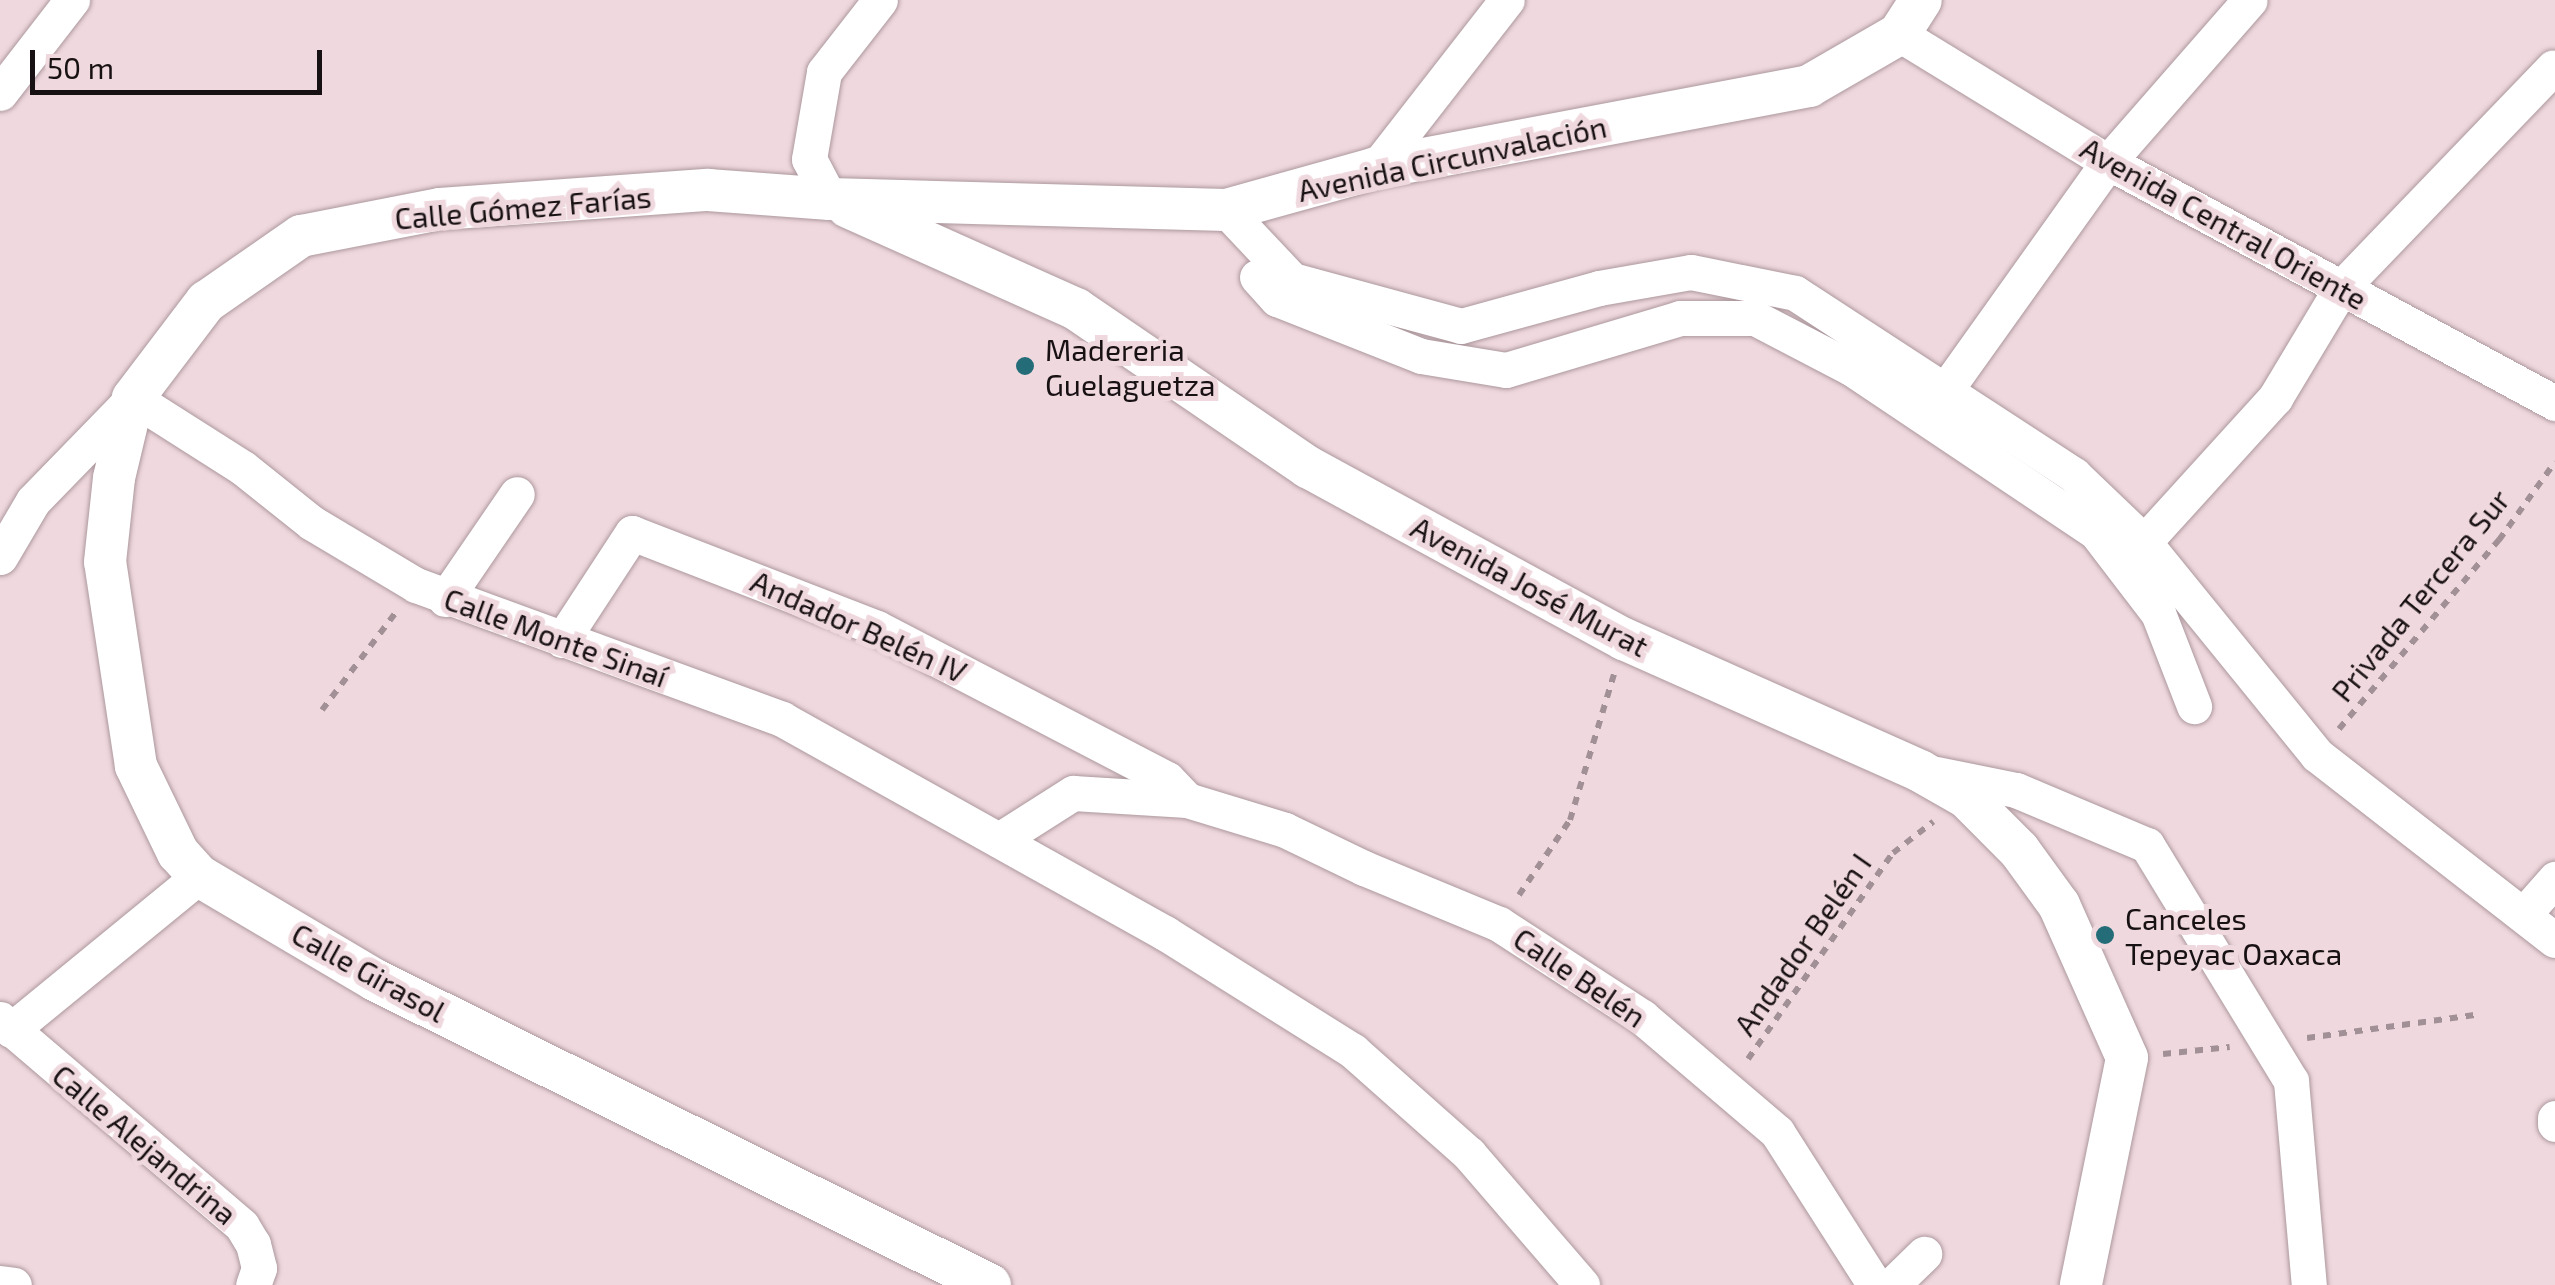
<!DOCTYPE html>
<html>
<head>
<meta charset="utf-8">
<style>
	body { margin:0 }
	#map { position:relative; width:2555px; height:1285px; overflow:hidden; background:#efd8de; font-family:"Exo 2",sans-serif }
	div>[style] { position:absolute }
	.path>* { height:6px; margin-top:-3px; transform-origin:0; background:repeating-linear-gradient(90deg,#a19095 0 8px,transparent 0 16px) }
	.roads { filter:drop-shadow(0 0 2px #ac989d) drop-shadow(0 0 2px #ac989d) }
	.minor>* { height:35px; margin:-17.5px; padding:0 17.5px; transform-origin:17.5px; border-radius:17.5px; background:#fff }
	.tertiary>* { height:42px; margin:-21px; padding:0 21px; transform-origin:21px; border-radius:21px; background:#fff }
	.dots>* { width:28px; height:28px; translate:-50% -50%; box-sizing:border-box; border:5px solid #efd8de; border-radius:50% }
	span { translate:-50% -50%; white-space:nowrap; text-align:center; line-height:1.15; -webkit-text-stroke:10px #efd8de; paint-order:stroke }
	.street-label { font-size:30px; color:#181113 }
	.poi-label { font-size:30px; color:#181113 }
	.left { translate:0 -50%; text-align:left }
	.scale { position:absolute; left:30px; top:50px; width:292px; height:45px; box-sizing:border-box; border:5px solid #181113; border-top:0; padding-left:12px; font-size:30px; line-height:35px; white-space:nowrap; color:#181113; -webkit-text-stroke:8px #efd8de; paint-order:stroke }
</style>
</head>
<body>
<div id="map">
	<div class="path">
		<i style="left:322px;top:710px;width:124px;rotate:-52.9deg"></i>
		<i style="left:2339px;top:729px;width:248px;rotate:-49.8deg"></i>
		<i style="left:2499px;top:540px;width:96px;rotate:-54.3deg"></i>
		<i style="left:1519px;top:895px;width:91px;rotate:-55.8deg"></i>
		<i style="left:1570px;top:820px;width:152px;rotate:-73.2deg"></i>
		<i style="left:2307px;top:1038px;width:169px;rotate:-7.8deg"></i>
		<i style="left:2163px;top:1054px;width:67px;rotate:-6deg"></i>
		<i style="left:1748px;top:1059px;width:252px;rotate:-54.9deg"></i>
		<i style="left:1893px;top:853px;width:51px;rotate:-37.8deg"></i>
	</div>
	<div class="roads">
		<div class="minor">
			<i style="left:1899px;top:34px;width:245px;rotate:31.5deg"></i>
			<i style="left:2108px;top:162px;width:508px;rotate:28.33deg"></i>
			<i style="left:0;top:93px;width:118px;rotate:-52.3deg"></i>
			<i style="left:1376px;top:168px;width:213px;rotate:-52.1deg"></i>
			<i style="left:830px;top:199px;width:45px;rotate:-117.7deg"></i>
			<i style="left:809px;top:159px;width:88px;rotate:-80.2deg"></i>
			<i style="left:824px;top:72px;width:91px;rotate:-52.1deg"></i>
			<i style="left:1226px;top:210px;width:96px;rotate:46.7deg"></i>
			<i style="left:1292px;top:280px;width:175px;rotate:15.2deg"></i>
			<i style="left:1461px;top:326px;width:143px;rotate:-15.4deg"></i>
			<i style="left:1599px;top:288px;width:93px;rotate:-9.9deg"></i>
			<i style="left:1691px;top:272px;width:106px;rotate:11.4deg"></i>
			<i style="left:1795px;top:293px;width:333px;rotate:33.1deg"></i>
			<i style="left:2074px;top:475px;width:97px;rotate:43.7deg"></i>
			<i style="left:2144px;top:542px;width:274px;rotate:50.9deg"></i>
			<i style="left:2317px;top:755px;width:301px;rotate:37.9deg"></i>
			<i style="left:1257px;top:277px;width:30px;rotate:48deg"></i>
			<i style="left:1277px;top:299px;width:155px;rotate:21.6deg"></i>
			<i style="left:1421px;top:356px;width:86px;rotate:9.4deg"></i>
			<i style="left:1506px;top:370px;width:182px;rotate:-16.6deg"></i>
			<i style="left:1680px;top:318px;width:75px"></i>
			<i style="left:1755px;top:318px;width:108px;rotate:27.5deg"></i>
			<i style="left:1851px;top:368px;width:295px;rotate:33.8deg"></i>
			<i style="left:2096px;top:532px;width:102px;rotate:52.6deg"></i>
			<i style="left:2158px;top:613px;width:100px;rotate:68.8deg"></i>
			<i style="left:1947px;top:388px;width:277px;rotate:-54.5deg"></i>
			<i style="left:2108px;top:162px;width:215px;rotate:-48.8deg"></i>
			<i style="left:2144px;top:542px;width:195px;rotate:-47.7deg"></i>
			<i style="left:2275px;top:398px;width:128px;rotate:-59deg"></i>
			<i style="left:2341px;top:288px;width:306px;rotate:-46.1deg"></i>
			<i style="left:0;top:557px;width:65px;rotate:-59.5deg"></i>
			<i style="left:33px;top:501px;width:144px;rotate:-45.8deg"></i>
			<i style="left:133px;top:398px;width:130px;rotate:32.5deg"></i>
			<i style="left:243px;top:468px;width:88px;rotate:38.6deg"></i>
			<i style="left:312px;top:523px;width:121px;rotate:30.8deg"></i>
			<i style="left:416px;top:585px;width:390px;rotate:20.1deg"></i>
			<i style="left:782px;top:719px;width:439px;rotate:29.2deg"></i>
			<i style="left:1165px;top:933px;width:222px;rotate:32.1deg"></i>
			<i style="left:1353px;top:1051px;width:155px;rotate:41.6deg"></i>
			<i style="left:1469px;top:1154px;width:173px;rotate:49.2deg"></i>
			<i style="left:445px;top:599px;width:127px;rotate:-55.6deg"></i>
			<i style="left:562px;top:640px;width:128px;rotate:-56.8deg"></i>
			<i style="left:632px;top:533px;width:263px;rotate:21.2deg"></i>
			<i style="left:877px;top:628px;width:327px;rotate:27.5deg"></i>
			<i style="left:1167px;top:779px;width:29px;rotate:46deg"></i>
			<i style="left:1936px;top:774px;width:82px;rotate:11.3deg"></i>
			<i style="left:2016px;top:790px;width:142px;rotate:22.8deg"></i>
			<i style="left:2147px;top:845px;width:276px;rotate:58.6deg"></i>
			<i style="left:2291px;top:1081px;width:205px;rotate:85deg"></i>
			<i style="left:999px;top:840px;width:88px;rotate:-32.4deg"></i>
			<i style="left:1073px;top:793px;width:114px;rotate:3.5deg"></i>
			<i style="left:1187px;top:800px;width:102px;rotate:17deg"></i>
			<i style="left:1285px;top:830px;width:88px;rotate:25.7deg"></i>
			<i style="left:1364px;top:868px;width:146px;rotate:22.5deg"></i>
			<i style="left:1499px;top:924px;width:171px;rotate:33deg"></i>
			<i style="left:1642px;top:1017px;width:177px;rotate:40.4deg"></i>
			<i style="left:1777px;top:1132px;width:182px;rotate:57.4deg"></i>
			<i style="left:2524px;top:914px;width:47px;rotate:-48.5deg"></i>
			<i style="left:0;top:1019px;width:318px;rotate:40.5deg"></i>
			<i style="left:242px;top:1226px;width:21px;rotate:59deg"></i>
			<i style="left:253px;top:1244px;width:25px;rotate:76deg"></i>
			<i style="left:259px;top:1268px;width:18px;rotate:109deg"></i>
			<i style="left:11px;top:1030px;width:243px;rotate:-39.3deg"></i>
			<i style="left:2555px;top:1118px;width:6px;rotate:90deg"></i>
			<i style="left:0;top:1283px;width:14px;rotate:8deg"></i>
			<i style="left:1892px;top:1285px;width:45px;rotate:-44.1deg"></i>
		</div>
		<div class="tertiary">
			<i style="left:848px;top:207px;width:250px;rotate:24.1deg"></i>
			<i style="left:1076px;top:309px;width:281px;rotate:34.3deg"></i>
			<i style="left:1308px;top:467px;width:360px;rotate:28.6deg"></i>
			<i style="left:1624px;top:639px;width:324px;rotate:24deg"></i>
			<i style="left:1920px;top:771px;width:53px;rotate:29.5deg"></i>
			<i style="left:1966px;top:797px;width:75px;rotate:45deg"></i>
			<i style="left:2019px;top:850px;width:68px;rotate:54deg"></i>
			<i style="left:2059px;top:905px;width:167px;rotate:66deg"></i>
			<i style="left:2127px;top:1058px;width:232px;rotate:101.5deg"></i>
			<i style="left:990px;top:1285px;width:686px;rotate:-153.62deg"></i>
			<i style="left:375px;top:980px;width:204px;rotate:-149.4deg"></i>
			<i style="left:199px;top:876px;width:31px;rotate:-132deg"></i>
			<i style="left:178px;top:853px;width:97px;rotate:-115.8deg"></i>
			<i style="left:136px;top:766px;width:206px;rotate:-98.6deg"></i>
			<i style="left:105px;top:562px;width:84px;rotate:-83.9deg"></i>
			<i style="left:114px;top:478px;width:82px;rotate:-76.6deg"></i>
			<i style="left:133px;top:398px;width:121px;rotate:-52.8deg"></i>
			<i style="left:206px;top:302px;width:116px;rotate:-34.8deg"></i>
			<i style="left:301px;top:236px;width:142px;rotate:-11deg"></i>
			<i style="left:440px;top:209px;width:269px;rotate:-4.1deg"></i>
			<i style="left:708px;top:190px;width:122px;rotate:4.2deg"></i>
			<i style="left:830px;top:199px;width:396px;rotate:1.6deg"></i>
			<i style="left:1226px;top:210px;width:156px;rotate:-15.6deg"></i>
			<i style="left:1376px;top:168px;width:441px;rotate:-10.7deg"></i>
			<i style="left:1809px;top:86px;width:104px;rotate:-30deg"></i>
			<i style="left:1899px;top:34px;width:40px;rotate:-57.1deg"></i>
		</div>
	</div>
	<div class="dots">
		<i style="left:1025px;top:366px;background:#246d78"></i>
		<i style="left:2105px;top:935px;background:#246d78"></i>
	</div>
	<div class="street-label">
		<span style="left:1452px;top:158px;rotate:-12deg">Avenida Circunvalación</span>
		<span style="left:523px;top:207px;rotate:-5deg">Calle Gómez Farías</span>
		<span style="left:2224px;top:223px;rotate:29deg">Avenida Central Oriente</span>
		<span style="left:1530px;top:586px;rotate:28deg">Avenida José Murat</span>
		<span style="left:2420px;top:595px;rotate:-51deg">Privada Tercera Sur</span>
		<span style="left:859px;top:626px;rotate:24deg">Andador Belén IV</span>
		<span style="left:556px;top:637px;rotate:20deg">Calle Monte Sinaí</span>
		<span style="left:1802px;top:944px;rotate:-55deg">Andador Belén I</span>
		<span style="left:369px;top:972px;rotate:29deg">Calle Girasol</span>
		<span style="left:1580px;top:977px;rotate:34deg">Calle Belén</span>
		<span style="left:145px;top:1144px;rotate:40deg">Calle Alejandrina</span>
	</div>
	<div class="poi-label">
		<span class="left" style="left:1045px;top:366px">Madereria<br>Guelaguetza</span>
		<span class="left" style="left:2125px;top:935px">Canceles<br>Tepeyac Oaxaca</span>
	</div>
	<div class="scale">50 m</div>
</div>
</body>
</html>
